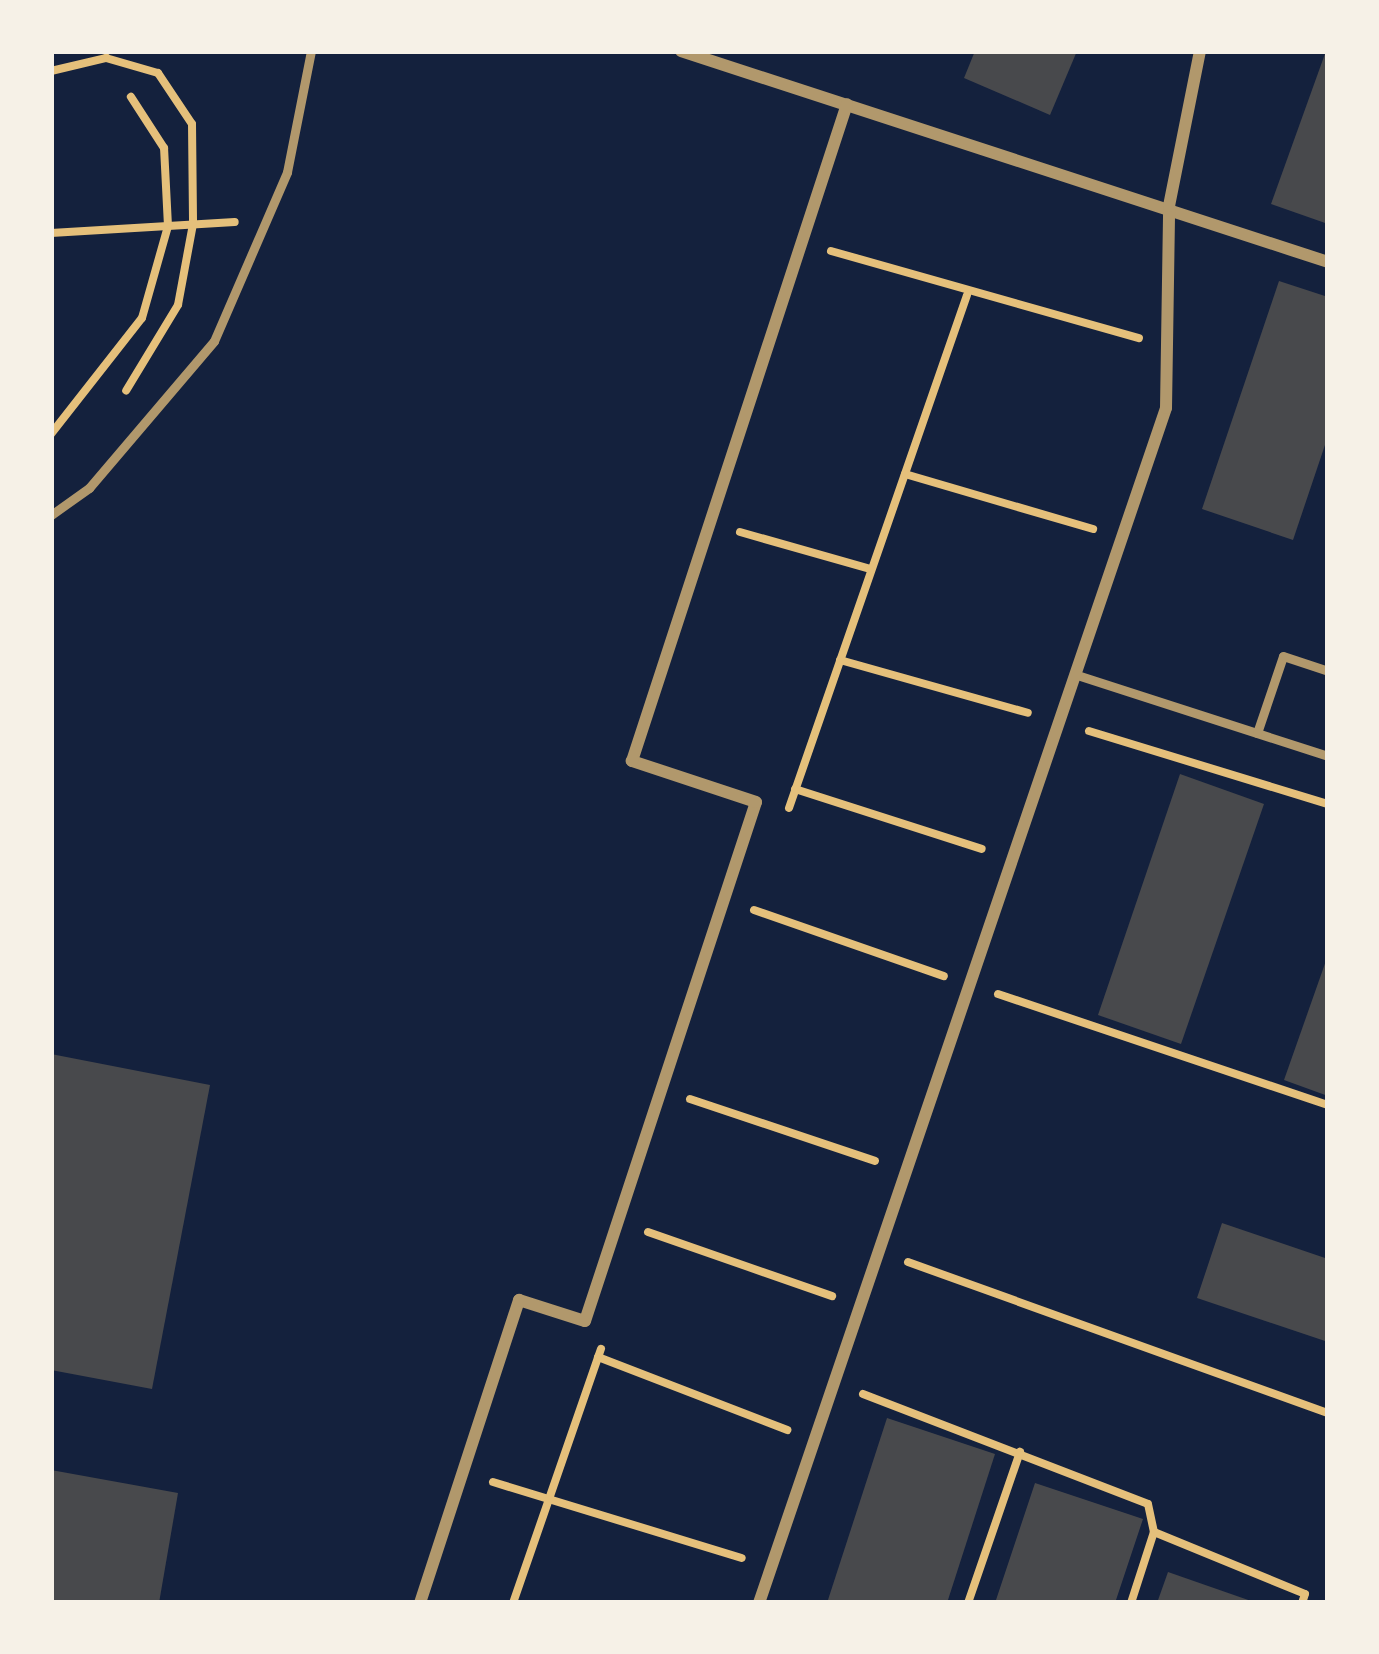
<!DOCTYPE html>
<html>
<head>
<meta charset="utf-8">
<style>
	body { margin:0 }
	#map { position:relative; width:1379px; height:1654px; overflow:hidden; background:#14213d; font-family:"Open Sans",sans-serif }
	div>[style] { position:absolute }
	.building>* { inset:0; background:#48494c }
	.path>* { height:8px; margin:-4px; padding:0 4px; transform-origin:4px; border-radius:4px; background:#e5c07b }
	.service>* { height:9px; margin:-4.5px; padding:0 4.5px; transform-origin:4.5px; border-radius:4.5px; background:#b1986c }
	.minor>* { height:12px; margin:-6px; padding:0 6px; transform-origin:6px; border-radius:6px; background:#b1986c }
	span { translate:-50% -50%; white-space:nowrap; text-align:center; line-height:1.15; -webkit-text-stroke:10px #f6f1e7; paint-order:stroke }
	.frame { position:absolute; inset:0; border:54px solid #f6f1e7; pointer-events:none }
</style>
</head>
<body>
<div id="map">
	<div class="building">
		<i style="clip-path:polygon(975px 51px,1077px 51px,1050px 115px,964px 78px)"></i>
		<i style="clip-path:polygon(1326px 51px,1328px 51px,1328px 224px,1271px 204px)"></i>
		<i style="clip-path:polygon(1279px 281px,1328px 297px,1328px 436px,1293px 540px,1202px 509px)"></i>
		<i style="clip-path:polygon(1180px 774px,1264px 804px,1181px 1044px,1098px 1015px)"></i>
		<i style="clip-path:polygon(1328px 955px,1328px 1096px,1284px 1080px)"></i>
		<i style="clip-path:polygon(51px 1054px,210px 1085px,152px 1389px,51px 1370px)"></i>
		<i style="clip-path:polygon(1222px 1223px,1328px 1259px,1328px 1342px,1197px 1298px)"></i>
		<i style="clip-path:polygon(887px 1418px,995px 1454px,947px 1603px,827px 1603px)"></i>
		<i style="clip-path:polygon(51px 1470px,178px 1493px,159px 1603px,51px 1603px)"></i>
		<i style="clip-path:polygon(1035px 1483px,1143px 1519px,1115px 1603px,995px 1603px)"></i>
		<i style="clip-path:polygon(1168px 1572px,1254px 1602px,1254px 1603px,1157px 1603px)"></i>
	</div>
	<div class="path">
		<i style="left:51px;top:71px;width:57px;rotate:-13.3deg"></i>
		<i style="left:106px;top:58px;width:54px;rotate:16.1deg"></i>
		<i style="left:158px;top:73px;width:61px;rotate:56.3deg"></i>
		<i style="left:192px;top:124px;width:100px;rotate:89.4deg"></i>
		<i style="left:193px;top:224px;width:82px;rotate:100.5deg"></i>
		<i style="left:178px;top:305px;width:100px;rotate:121.2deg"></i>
		<i style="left:51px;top:233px;width:184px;rotate:-3.4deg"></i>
		<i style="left:831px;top:251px;width:320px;rotate:15.8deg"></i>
		<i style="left:51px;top:434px;width:147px;rotate:-51.9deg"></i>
		<i style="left:142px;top:318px;width:96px;rotate:-74.2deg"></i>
		<i style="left:168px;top:226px;width:78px;rotate:-92.9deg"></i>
		<i style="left:164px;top:148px;width:61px;rotate:-122.9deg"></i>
		<i style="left:905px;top:474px;width:196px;rotate:16.3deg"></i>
		<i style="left:740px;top:532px;width:136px;rotate:15.8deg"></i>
		<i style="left:840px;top:660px;width:195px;rotate:15.7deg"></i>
		<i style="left:1089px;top:731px;width:250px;rotate:17deg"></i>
		<i style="left:795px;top:789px;width:196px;rotate:17.8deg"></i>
		<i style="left:789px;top:808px;width:543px;rotate:-70.86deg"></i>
		<i style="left:754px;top:910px;width:201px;rotate:19.2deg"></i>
		<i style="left:998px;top:994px;width:348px;rotate:18.6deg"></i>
		<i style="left:690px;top:1099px;width:195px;rotate:18.5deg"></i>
		<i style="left:648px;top:1232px;width:195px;rotate:19.2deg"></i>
		<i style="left:908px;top:1262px;width:446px;rotate:19.8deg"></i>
		<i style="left:598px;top:1357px;width:203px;rotate:21.1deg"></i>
		<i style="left:863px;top:1394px;width:305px;rotate:21.1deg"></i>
		<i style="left:1148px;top:1504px;width:29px;rotate:78deg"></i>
		<i style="left:1154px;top:1532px;width:163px;rotate:22.3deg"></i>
		<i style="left:1305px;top:1594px;width:9px;rotate:108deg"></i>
		<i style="left:493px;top:1482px;width:260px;rotate:17deg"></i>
		<i style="left:513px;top:1603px;width:269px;rotate:-70.9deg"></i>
		<i style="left:968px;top:1603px;width:160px;rotate:-71deg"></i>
		<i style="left:1131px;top:1603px;width:75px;rotate:-72.1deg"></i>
	</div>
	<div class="service">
		<i style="left:51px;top:515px;width:47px;rotate:-35.4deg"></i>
		<i style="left:89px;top:488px;width:193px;rotate:-49.6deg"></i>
		<i style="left:214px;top:341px;width:184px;rotate:-66.6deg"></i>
		<i style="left:287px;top:172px;width:123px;rotate:-78.8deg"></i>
		<i style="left:1074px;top:674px;width:267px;rotate:17.9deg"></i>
		<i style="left:1257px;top:733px;width:81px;rotate:-71.3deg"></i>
		<i style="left:1283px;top:656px;width:47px;rotate:18.4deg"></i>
	</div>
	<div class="minor">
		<i style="left:681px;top:51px;width:681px;rotate:18.06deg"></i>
		<i style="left:420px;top:1603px;width:319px;rotate:-71.9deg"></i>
		<i style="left:519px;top:1300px;width:69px;rotate:17.7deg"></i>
		<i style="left:585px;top:1321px;width:546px;rotate:-71.76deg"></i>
		<i style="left:756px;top:802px;width:131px;rotate:-161.7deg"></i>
		<i style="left:632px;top:761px;width:691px;rotate:-71.88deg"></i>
		<i style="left:759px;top:1603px;width:1262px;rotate:-71.19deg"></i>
		<i style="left:1166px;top:408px;width:202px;rotate:-89.1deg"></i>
		<i style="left:1169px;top:206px;width:158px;rotate:-78.7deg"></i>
	</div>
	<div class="frame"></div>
</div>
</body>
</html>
